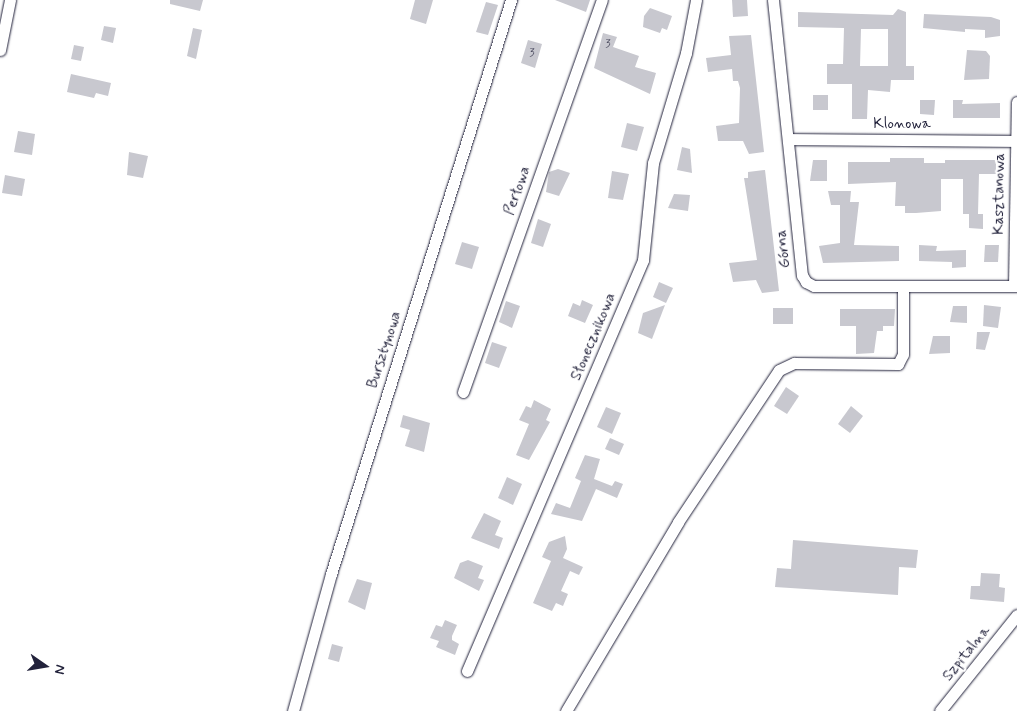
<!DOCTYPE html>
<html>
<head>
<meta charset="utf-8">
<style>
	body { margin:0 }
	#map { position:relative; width:1017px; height:711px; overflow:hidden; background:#fff; font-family:Mynerve,sans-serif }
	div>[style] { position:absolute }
	.building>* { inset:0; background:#c8c8cf }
	.roads { filter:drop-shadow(0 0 1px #22223b) drop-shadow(0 0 1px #22223b) }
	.minor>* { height:11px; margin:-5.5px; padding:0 5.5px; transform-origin:5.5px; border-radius:5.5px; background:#fff }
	span { translate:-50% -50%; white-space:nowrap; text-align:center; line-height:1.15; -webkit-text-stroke:4.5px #fff; paint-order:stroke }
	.number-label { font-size:12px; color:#4c4c60 }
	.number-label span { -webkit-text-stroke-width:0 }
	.street-label { font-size:15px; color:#22223b }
	.north { position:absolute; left:20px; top:641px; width:50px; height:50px; -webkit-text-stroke:4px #fff; paint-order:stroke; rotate:103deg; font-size:14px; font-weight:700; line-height:20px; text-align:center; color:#22223b }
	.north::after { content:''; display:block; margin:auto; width:18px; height:22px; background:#22223b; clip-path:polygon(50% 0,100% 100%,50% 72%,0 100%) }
</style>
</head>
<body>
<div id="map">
	<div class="building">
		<i style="clip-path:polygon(170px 0,203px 0,200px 11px,170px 4px)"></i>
		<i style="clip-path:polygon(415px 0,433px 0,426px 24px,410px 19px)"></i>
		<i style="clip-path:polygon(555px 0,590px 0,586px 12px)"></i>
		<i style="clip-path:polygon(732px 0,747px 0,748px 16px,733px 17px)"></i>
		<i style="clip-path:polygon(486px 2px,498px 5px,488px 35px,476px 32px)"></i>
		<i style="clip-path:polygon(650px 8px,672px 16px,667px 30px,662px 28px,660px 33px,643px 27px,644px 16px)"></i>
		<i style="clip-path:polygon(evenodd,898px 9px,906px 12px,906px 66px,914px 66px,914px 80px,891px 80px,890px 92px,868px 90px,867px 119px,852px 119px,852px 84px,827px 84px,827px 64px,843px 64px,844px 28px,798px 27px,798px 12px,893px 15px,898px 9px,861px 29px,888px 29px,888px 66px,860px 66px,861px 29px)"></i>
		<i style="clip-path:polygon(924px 14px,991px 17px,1000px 20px,1000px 36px,985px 38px,985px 30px,965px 29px,965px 32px,923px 28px)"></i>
		<i style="clip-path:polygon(104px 26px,116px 28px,113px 43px,101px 40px)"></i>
		<i style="clip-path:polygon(193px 28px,202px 30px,196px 59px,187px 56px)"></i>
		<i style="clip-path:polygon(603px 33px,617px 37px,613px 47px,639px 56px,635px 67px,656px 73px,650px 94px,594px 68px)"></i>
		<i style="clip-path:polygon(751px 35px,764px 152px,749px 154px,743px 141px,718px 141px,716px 126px,739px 123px,740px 88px,738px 81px,733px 81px,732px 69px,708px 72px,706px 58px,731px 55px,729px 36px)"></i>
		<i style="clip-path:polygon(528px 40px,542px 44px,535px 68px,521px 63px)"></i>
		<i style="clip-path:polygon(74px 45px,84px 47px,81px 61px,71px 59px)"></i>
		<i style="clip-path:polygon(967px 50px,986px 51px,990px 56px,989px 79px,964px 80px)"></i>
		<i style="clip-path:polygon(71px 74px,111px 83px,108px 96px,96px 93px,94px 98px,67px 92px)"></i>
		<i style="clip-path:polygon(813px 95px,828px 95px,828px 110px,813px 110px)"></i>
		<i style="clip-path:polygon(920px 100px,935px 100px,934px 115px,920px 114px)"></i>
		<i style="clip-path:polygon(953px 100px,963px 100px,962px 104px,1000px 103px,1000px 118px,953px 118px)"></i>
		<i style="clip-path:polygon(627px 123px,644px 127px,637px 151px,621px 147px)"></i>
		<i style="clip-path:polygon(18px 131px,35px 134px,32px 155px,14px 152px)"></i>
		<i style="clip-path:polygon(682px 147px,690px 149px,692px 173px,677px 170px)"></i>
		<i style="clip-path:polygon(129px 152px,148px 156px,143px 178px,127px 175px)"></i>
		<i style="clip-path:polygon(890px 158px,924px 158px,924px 163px,945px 163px,945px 160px,996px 160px,996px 174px,979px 174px,978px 214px,983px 214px,983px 229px,969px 228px,969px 214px,963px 214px,963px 179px,941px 179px,941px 211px,916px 213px,905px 213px,905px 206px,895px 206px,896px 182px,848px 184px,848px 162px,890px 162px)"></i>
		<i style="clip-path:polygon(813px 160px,827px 160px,827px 181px,810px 181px)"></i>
		<i style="clip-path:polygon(558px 169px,570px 173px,559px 196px,546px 192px,549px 172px)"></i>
		<i style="clip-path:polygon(765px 170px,779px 291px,762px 293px,756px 280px,733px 282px,729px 263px,757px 260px,744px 178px,748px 178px,748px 172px)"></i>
		<i style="clip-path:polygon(612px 171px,629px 174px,623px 200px,608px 198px)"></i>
		<i style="clip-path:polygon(5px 175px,25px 179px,22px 196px,2px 193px)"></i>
		<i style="clip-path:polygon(828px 191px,851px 191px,850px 202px,859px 202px,854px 245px,899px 246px,899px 261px,823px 263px,819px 246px,840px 243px,840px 205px,831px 205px)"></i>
		<i style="clip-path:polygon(674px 194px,690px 195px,688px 211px,668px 208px)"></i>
		<i style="clip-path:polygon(538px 219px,551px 224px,543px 247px,531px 243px)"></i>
		<i style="clip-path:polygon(462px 242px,479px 247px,472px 269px,455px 264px)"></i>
		<i style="clip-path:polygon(919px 245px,937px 246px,936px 251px,966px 250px,966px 267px,952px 268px,952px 262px,919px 261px)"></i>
		<i style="clip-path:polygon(985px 245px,999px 245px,998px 262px,984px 262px)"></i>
		<i style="clip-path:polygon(659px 282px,673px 288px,666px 303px,653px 297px)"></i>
		<i style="clip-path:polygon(582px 300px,593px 305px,585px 323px,568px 316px,573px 303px,580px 306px)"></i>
		<i style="clip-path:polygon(506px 301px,520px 306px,512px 328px,499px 322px)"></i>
		<i style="clip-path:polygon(665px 305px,652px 339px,638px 333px,643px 313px)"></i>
		<i style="clip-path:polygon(984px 305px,1001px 307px,998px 328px,983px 326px)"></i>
		<i style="clip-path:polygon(953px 306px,967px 306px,967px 323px,950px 322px)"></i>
		<i style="clip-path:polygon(773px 308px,793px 308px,793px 324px,773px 324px)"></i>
		<i style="clip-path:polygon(840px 309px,895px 309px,894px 326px,883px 326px,883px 331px,877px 331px,874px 353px,856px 354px,856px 326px,840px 326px)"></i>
		<i style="clip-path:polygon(977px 332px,990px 332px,985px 350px,976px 349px)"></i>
		<i style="clip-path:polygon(933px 336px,950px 336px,950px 353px,929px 354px)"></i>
		<i style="clip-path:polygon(492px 342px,507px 347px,499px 368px,485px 363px)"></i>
		<i style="clip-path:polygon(786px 387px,799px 396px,787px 414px,774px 406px)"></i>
		<i style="clip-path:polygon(534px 400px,551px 409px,546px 420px,550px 422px,529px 460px,516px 455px,529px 424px,519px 420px,526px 406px,531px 408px)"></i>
		<i style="clip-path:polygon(851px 406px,863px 416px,850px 433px,838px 424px)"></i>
		<i style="clip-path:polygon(606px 407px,621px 413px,612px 434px,597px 427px)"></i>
		<i style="clip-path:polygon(403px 415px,430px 423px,424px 452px,405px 446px,410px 430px,400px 427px)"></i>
		<i style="clip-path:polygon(610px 438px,624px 444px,619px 455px,605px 449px)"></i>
		<i style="clip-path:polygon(585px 455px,600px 459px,594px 479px,612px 486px,615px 481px,623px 484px,617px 498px,596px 489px,582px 521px,551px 514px,556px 503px,570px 508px,581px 481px,575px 478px)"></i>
		<i style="clip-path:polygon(507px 477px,522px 484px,513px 505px,498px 498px)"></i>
		<i style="clip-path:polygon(484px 513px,501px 521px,495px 535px,503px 538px,499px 549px,471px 538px)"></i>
		<i style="clip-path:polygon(565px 536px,567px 549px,563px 558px,583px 567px,579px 575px,570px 571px,561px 591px,568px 594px,563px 606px,556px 603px,552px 611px,533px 603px,551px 561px,542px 557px,549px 542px)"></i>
		<i style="clip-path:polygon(793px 540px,918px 550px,916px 568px,899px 567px,898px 595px,775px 587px,777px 568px,791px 569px)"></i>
		<i style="clip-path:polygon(468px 560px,483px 566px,478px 578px,484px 580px,479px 591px,454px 578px,460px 563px)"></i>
		<i style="clip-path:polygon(981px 573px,1000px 574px,999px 587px,1005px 588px,1004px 602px,970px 599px,971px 586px,980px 586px)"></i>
		<i style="clip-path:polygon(357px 579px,372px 583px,365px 610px,348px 602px)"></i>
		<i style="clip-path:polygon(445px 620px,457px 625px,452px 636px,452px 640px,459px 644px,455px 655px,436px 647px,439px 641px,430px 638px,436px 625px,442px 627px)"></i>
		<i style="clip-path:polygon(332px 644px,343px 647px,339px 662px,328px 659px)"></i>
	</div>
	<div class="roads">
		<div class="minor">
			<i style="left:773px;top:0;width:277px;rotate:84deg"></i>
			<i style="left:802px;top:275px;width:8px;rotate:60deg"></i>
			<i style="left:806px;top:282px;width:9px;rotate:27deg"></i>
			<i style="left:814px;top:286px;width:203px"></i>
			<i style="left:0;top:50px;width:51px;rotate:-78.7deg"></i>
			<i style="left:788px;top:139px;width:229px;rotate:0.5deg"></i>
			<i style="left:1014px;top:286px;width:184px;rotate:-89.1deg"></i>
			<i style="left:463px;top:392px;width:416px;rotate:-70.5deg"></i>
			<i style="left:467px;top:671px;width:447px;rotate:-66.8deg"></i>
			<i style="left:643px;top:260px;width:98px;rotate:-84.1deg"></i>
			<i style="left:653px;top:163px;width:115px;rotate:-73.3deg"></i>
			<i style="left:686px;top:53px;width:54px;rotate:-79.3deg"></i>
			<i style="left:293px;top:711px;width:142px;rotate:-74.5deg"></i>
			<i style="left:331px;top:574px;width:602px;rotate:-72.59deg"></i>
			<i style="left:566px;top:711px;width:220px;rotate:-59.3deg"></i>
			<i style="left:678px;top:522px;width:182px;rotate:-56.4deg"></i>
			<i style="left:779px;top:370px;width:17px;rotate:-25deg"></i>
			<i style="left:794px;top:363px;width:104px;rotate:0.6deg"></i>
			<i style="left:898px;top:364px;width:11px;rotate:-63deg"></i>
			<i style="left:903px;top:354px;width:68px;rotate:-90deg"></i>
			<i style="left:940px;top:711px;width:123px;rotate:-51.3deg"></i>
		</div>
	</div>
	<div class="number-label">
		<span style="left:608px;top:45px">3</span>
		<span style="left:532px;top:54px">3</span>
	</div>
	<div class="street-label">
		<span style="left:902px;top:125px">Klonowa</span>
		<span style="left:518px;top:191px;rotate:-70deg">Perłowa</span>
		<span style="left:1000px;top:194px;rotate:-89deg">Kasztanowa</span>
		<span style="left:784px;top:249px;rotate:-96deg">Górna</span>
		<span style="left:594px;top:337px;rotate:-67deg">Słonecznikowa</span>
		<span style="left:385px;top:350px;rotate:-72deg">Bursztynowa</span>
		<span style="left:967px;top:654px;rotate:-51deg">Szpitalna</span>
	</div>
	<div class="north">N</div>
</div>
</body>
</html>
